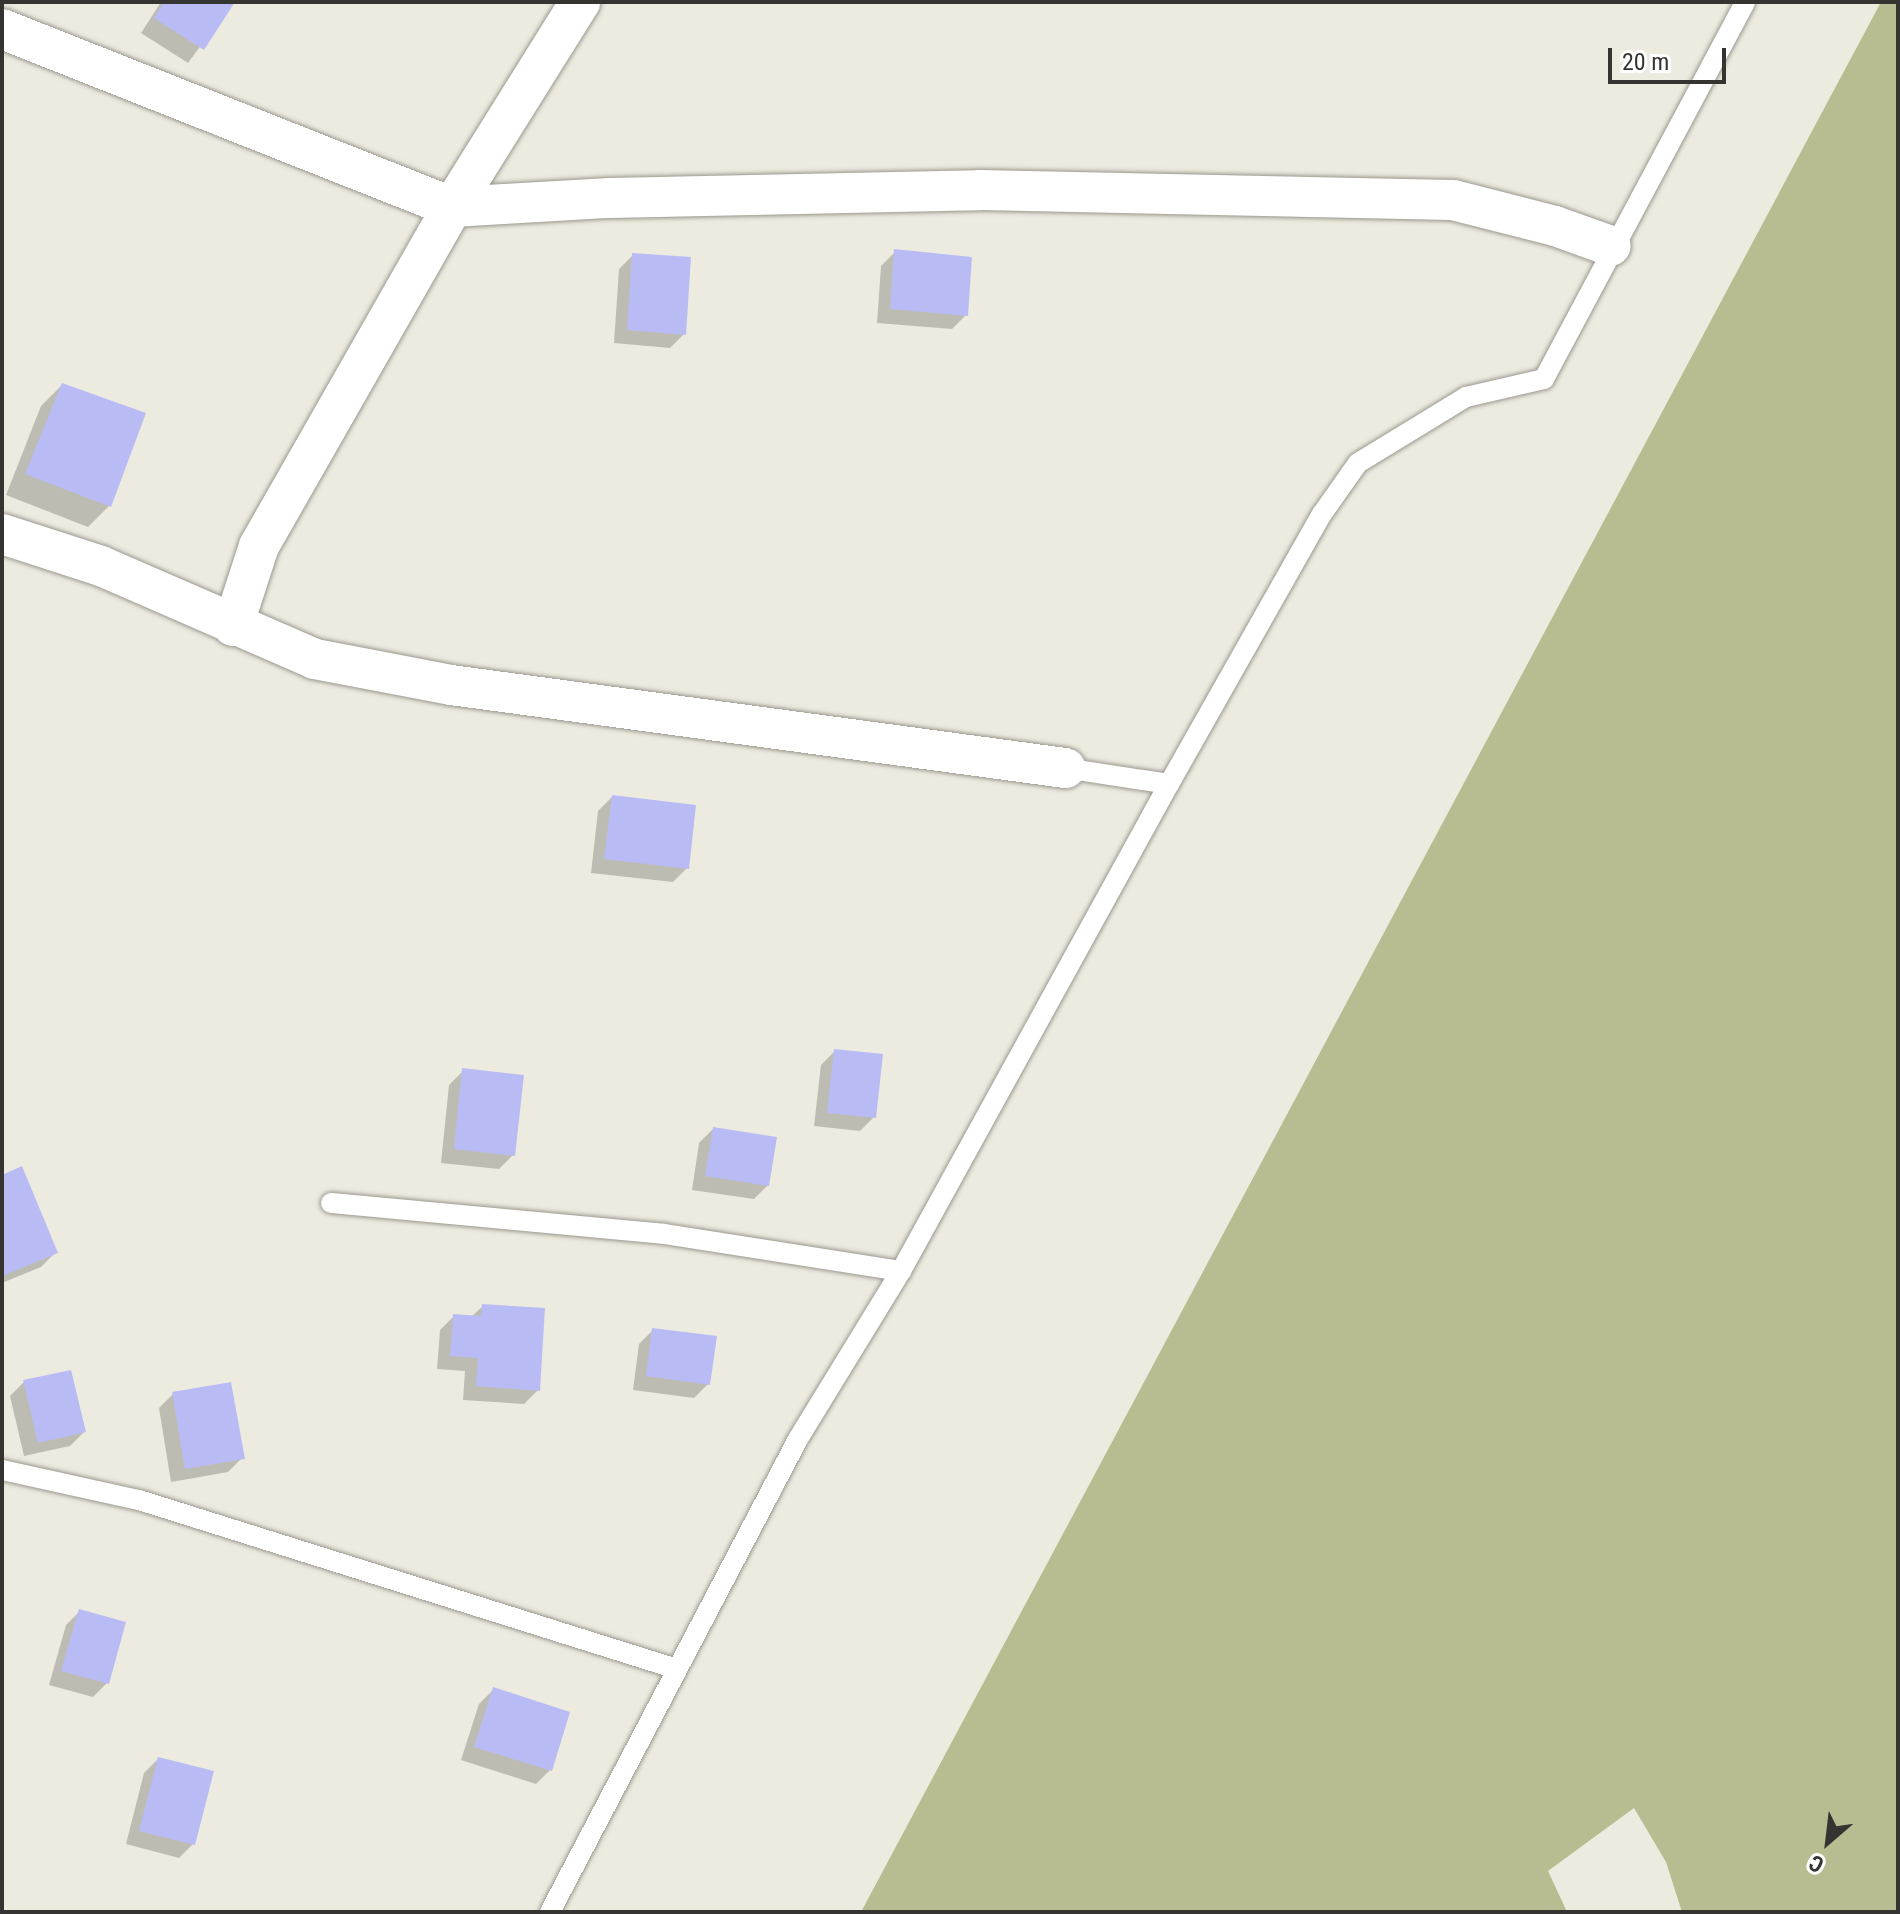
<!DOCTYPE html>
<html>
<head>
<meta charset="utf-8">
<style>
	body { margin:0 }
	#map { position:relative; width:1900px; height:1914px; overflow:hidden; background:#edebe0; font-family:"Roboto Condensed",sans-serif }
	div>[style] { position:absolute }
	.green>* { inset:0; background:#b7bd90 }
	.shadow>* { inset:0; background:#0003 }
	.building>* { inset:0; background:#b9bcf4 }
	.roads { filter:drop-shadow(0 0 2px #9a988e) drop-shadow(0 0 2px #9a988e) }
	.lane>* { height:20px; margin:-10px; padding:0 10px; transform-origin:10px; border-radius:10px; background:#fff }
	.street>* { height:40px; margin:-20px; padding:0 20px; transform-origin:20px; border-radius:20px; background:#fff }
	span { translate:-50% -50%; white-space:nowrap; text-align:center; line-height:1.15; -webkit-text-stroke:7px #fff; paint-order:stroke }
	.frame { position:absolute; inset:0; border:4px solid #353430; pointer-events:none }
	.north { position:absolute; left:1788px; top:1802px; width:80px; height:80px; -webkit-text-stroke:6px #fff; paint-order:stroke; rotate:208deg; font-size:22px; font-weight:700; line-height:32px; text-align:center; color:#353430 }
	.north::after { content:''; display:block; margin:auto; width:28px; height:36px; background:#353430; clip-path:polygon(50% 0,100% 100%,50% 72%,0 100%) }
	.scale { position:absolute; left:1608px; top:48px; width:118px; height:36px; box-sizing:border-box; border:4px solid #353430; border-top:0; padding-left:10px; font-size:24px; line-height:28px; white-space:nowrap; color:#353430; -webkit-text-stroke:6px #fff; paint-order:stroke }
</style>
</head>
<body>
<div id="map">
	<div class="green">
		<i style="clip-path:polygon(1881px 2px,1898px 2px,1898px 1912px,1682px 1912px,1666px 1862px,1634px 1808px,1548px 1871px,1567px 1912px,861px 1912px)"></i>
	</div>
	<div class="shadow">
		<i style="clip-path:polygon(161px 2px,233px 2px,188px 63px,141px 33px)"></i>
		<i style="clip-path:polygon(895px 252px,966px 315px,952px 329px,877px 323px,881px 266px)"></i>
		<i style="clip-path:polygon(633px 255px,684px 334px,670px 348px,614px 343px,619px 269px)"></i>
		<i style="clip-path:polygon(62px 385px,109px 506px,88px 527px,6px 495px,41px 406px)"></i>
		<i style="clip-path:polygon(612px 797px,687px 868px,673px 882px,591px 873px,598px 811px)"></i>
		<i style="clip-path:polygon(835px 1051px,874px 1117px,860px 1131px,814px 1126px,821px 1065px)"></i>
		<i style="clip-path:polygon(463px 1071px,513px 1155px,499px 1169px,441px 1163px,449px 1085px)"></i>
		<i style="clip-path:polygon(713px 1129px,768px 1185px,754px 1199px,692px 1190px,699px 1143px)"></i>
		<i style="clip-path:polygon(2px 1177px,55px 1253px,41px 1267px,2px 1283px)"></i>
		<i style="clip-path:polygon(483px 1306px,538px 1390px,524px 1404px,463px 1400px,465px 1371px,437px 1369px,440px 1330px,454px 1316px,471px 1317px)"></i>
		<i style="clip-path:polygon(653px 1330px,708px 1384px,694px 1398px,633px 1390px,639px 1344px)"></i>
		<i style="clip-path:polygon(24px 1382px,84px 1432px,70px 1446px,24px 1456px,10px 1396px)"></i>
		<i style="clip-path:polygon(173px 1394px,242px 1458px,228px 1472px,171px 1482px,159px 1408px)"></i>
		<i style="clip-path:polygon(80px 1611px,107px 1683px,93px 1697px,49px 1685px,66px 1625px)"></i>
		<i style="clip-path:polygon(493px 1690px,550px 1770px,536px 1784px,461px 1760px,479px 1704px)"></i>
		<i style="clip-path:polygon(158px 1759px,193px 1844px,179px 1858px,126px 1844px,144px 1773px)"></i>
	</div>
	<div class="building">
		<i style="clip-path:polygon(164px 2px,235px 2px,204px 50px,154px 18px)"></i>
		<i style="clip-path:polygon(894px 249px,972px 257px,968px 316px,890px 309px)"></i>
		<i style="clip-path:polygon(632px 253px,691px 257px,686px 335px,627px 330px)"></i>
		<i style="clip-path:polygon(62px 383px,146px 413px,111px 507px,25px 474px)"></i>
		<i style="clip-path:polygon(612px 795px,696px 805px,689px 869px,604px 859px)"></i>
		<i style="clip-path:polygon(834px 1049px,883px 1054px,876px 1118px,827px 1113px)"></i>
		<i style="clip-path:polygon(462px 1068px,524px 1075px,515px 1156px,454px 1149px)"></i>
		<i style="clip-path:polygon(713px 1127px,777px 1137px,769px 1186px,705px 1176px)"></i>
		<i style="clip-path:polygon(22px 1166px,58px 1253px,2px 1276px,2px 1175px)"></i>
		<i style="clip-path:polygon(482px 1304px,545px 1308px,540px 1391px,476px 1386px,478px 1358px,450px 1356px,453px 1314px,481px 1316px)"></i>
		<i style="clip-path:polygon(652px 1328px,717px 1336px,710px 1385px,646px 1376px)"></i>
		<i style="clip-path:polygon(71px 1370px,86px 1432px,38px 1443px,23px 1380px)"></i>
		<i style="clip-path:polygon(231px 1382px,245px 1459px,185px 1469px,172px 1392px)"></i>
		<i style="clip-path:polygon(79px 1609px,126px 1622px,109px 1684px,61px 1671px)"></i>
		<i style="clip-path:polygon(493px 1687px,570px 1712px,552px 1771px,474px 1747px)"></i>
		<i style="clip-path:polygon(158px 1757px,214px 1771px,195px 1845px,139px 1831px)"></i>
	</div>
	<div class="roads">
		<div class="lane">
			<i style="left:1169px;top:784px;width:310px;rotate:-60.5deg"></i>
			<i style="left:1322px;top:514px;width:62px;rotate:-54.8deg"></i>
			<i style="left:1358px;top:463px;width:127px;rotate:-31.4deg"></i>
			<i style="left:1466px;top:397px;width:80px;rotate:-13deg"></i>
			<i style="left:1544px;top:379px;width:427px;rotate:-61.9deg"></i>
			<i style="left:331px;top:1203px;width:334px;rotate:5.3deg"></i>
			<i style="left:664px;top:1234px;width:240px;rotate:8.9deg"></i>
			<i style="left:2px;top:1470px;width:140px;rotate:12.4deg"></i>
			<i style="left:139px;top:1500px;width:564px;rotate:17.44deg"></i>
			<i style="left:550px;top:1912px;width:534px;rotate:-62.33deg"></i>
			<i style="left:798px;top:1439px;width:197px;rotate:-58.5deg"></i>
			<i style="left:901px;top:1271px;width:556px;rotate:-61.18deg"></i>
			<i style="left:1169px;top:784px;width:105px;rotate:-171.3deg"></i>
		</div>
		<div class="street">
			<i style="left:2px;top:29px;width:484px;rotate:21.6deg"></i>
			<i style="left:452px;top:207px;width:158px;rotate:-3.3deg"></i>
			<i style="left:610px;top:198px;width:370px;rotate:-1.2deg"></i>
			<i style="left:980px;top:190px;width:473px;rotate:1.2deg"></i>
			<i style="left:1453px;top:200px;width:105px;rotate:14.3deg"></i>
			<i style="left:1555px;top:226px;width:59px;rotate:19.7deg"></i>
			<i style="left:2px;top:534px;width:104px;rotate:17.9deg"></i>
			<i style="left:101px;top:566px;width:233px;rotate:23.5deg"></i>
			<i style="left:315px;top:659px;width:138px;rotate:10.8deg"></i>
			<i style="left:451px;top:685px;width:620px;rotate:7.7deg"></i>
			<i style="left:233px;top:626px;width:84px;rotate:-72deg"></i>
			<i style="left:259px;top:546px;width:390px;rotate:-60.3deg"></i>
			<i style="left:452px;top:207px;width:242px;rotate:-58deg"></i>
		</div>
	</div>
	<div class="frame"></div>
	<div class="north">С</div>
	<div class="scale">20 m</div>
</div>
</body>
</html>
